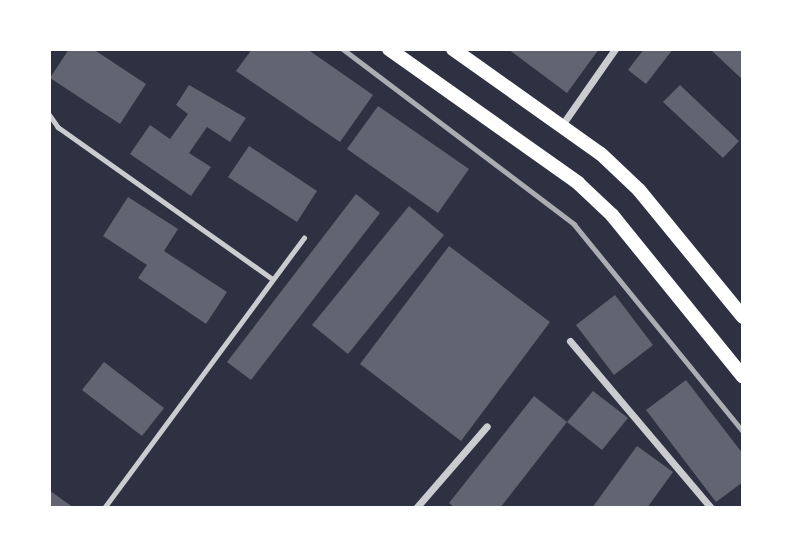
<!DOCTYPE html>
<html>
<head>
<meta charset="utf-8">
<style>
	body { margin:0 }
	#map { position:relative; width:792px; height:557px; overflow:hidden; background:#2d3142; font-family:"Open Sans",sans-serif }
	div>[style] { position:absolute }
	.building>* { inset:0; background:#626471 }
	.service>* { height:4.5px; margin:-2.25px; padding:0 2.25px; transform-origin:2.25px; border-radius:2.25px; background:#caccd0 }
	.minor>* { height:7px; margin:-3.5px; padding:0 3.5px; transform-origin:3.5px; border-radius:3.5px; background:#caccd0 }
	.trunk>* { height:14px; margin:-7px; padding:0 7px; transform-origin:7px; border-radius:7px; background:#fff }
	.rail>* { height:4.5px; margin:-2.25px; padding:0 2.25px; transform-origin:2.25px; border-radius:2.25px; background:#abadb3 }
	span { translate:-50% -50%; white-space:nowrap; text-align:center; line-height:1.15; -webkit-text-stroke:7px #fff; paint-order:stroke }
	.frame { position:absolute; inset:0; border:51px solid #fff; pointer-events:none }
</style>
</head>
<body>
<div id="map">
	<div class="building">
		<i style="clip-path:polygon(69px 49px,93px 49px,146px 84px,120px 124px,50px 78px)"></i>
		<i style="clip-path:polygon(252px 49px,307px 49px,373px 95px,340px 142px,236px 71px)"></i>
		<i style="clip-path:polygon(508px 49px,599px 49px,567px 93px)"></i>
		<i style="clip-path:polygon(644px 49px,673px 49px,646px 84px,628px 70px)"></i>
		<i style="clip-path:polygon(713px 49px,743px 49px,743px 80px,712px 51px)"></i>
		<i style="clip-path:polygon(189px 85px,246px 118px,230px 142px,207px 127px,189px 153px,211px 167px,191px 196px,130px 154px,150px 125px,170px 139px,188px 114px,176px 105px)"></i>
		<i style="clip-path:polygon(680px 85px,739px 141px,723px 158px,663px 102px)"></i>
		<i style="clip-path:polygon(378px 106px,469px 169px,438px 213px,347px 149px)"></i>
		<i style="clip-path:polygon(249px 146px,317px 191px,297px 222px,228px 177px)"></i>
		<i style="clip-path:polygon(356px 194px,380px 213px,251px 380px,227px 362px)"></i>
		<i style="clip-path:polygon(128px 197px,178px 229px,164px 251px,227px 292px,206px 324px,138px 278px,147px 265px,103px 236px)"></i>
		<i style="clip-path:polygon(409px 206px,444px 235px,348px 354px,312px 325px)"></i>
		<i style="clip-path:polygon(449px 246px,550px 322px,461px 441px,360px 364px)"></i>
		<i style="clip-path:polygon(615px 295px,653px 345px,614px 375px,576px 325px)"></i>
		<i style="clip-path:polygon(104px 362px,164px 408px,142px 436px,82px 390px)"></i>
		<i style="clip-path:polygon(686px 380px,743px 454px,743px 482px,716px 502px,646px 410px)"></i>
		<i style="clip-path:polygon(593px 391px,628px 418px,602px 450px,567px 422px)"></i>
		<i style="clip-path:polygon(534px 396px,567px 422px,500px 508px,455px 508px,449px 503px)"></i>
		<i style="clip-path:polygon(637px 446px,673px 472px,647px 508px,592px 508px)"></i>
		<i style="clip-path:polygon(49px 490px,74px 508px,49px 508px)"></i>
	</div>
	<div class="service">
		<i style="left:49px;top:114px;width:16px;rotate:55deg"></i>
		<i style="left:58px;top:127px;width:263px;rotate:35.3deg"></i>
		<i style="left:104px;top:508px;width:336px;rotate:-53.5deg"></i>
	</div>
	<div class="minor">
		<i style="left:562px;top:125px;width:93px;rotate:-55.1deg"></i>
		<i style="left:570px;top:341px;width:219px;rotate:49.8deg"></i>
		<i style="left:416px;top:508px;width:108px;rotate:-49.1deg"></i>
	</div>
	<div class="trunk">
		<i style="left:389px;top:49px;width:232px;rotate:35.3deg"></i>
		<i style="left:578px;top:183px;width:47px;rotate:43.3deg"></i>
		<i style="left:612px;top:215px;width:208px;rotate:51deg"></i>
		<i style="left:453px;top:49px;width:181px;rotate:35.4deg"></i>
		<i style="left:601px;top:154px;width:52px;rotate:43.5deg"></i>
		<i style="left:639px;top:190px;width:164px;rotate:50.7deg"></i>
	</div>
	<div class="rail">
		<i style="left:343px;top:49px;width:290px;rotate:37.1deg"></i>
		<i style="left:574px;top:224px;width:267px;rotate:50.8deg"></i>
	</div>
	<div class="frame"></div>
</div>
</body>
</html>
